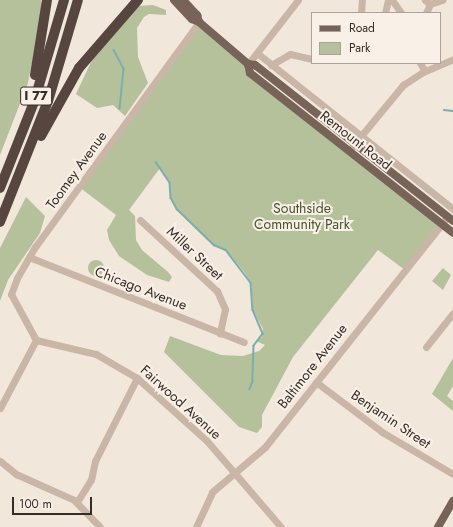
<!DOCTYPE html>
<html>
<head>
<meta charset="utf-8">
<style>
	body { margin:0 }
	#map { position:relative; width:453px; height:527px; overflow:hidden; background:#f2e7db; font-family:Jost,sans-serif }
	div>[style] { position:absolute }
	.green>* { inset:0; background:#b5c19b }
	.round { border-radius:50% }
	.stream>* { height:1.5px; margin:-0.75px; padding:0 0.75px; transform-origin:0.75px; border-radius:0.75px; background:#7aaeaf }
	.minor>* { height:7px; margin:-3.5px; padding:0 3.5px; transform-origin:3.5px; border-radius:3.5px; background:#cab6a7 }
	.major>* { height:8px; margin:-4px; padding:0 4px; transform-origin:4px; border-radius:4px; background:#786358 }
	.highway>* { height:10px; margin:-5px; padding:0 5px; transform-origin:5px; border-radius:5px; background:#57463f }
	span { translate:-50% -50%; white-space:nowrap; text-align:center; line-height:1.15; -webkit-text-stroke:4px #f9f1e7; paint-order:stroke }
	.shield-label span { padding:1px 3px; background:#f9f1e7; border:1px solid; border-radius:3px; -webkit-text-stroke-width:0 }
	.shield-label { font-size:13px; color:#362c27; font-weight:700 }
	.street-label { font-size:14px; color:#362c27 }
	.park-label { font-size:14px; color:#46542b }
	.legend { position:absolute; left:311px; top:12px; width:130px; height:52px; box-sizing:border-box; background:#f9f1e7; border:1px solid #aba29a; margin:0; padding:5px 7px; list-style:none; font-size:12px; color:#362c27 }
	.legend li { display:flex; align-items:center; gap:8px; height:20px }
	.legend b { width:20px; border:1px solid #aba29a }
	.scale { position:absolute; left:12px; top:497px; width:80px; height:18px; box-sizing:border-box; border:2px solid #362c27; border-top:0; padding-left:5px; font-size:12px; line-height:14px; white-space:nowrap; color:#362c27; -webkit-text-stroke:3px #f9f1e7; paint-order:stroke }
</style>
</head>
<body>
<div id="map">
	<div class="green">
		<i style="clip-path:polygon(0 0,41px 0,42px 13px,28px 83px,0 155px)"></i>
		<i style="clip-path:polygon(153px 5px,166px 10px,166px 15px,149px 14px,144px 17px,137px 28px,138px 57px,148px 83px,125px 116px,113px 105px,97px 108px,76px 94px,91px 62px,114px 31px,137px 6px)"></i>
		<i style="clip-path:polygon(199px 22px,241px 59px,250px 73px,441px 224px,405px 270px,378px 250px,293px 357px,262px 415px,262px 427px,257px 433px,239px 427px,164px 352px,170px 336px,221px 355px,243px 356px,259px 351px,265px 345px,256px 341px,262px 337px,263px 329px,253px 310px,251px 283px,244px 272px,226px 250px,214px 245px,177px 209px,171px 198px,170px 183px,160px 168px,129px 210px,135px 216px,136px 240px,142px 250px,168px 272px,172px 277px,169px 282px,147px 275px,119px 256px,109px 240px,107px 230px,116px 215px,79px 187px)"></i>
		<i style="clip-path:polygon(26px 197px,45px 216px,40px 233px,8px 280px,0 301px,0 248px)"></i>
		<i class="round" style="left:88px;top:260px;width:16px;height:16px"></i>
		<i style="clip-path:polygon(443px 268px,451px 275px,443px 290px,432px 281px)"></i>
		<i style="clip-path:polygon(453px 358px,453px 386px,447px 396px,453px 401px,453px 411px,432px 394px)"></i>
	</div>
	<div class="stream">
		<i style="left:114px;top:50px;width:21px;rotate:62deg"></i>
		<i style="left:124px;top:69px;width:40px;rotate:95.7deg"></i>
		<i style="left:444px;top:110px;width:9px;rotate:6deg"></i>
		<i style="left:156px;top:162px;width:25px;rotate:56deg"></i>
		<i style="left:170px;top:183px;width:15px;rotate:86deg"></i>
		<i style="left:171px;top:198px;width:13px;rotate:61deg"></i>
		<i style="left:177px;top:209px;width:52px;rotate:44.2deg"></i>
		<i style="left:214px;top:245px;width:13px;rotate:23deg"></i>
		<i style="left:226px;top:250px;width:41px;rotate:52.9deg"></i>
		<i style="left:251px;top:283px;width:27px;rotate:86deg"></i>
		<i style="left:253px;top:310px;width:26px;rotate:67deg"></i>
		<i style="left:263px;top:334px;width:15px;rotate:127deg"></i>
		<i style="left:254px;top:346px;width:36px;rotate:92deg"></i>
		<i style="left:253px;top:382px;width:8px;rotate:113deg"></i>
	</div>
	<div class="minor">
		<i style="left:392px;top:0;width:16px;rotate:55deg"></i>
		<i style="left:425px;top:0;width:6px;rotate:39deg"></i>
		<i style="left:430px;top:4px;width:13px;rotate:-18deg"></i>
		<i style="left:361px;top:13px;width:13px;rotate:-86deg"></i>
		<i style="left:385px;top:13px;width:13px;rotate:-77deg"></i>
		<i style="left:426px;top:13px;width:10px;rotate:-66deg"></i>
		<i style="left:257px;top:53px;width:251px;rotate:38.5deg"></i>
		<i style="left:420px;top:63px;width:9px;rotate:58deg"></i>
		<i style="left:248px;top:64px;width:81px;rotate:-52deg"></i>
		<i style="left:271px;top:65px;width:22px;rotate:-30deg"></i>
		<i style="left:290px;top:54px;width:23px;rotate:13deg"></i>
		<i style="left:351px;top:148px;width:82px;rotate:-50.5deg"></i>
		<i style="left:403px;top:85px;width:24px;rotate:-33deg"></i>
		<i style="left:423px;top:72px;width:33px;rotate:-23deg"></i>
		<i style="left:140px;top:220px;width:105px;rotate:42.7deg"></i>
		<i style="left:217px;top:291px;width:20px;rotate:66deg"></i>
		<i style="left:225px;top:309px;width:25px;rotate:102deg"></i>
		<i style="left:29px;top:257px;width:231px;rotate:21.6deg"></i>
		<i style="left:36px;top:340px;width:52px;rotate:-118.5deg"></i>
		<i style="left:11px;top:294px;width:17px;rotate:-69deg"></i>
		<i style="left:17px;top:278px;width:36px;rotate:-60deg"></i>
		<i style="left:35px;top:247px;width:278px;rotate:-53.9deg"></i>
		<i style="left:36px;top:340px;width:62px;rotate:13.1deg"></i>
		<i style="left:96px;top:354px;width:48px;rotate:30.3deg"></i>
		<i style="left:137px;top:378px;width:94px;rotate:42deg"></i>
		<i style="left:207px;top:441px;width:113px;rotate:49.3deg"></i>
		<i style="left:426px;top:347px;width:43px;rotate:-51.5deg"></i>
		<i style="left:316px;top:382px;width:83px;rotate:37.1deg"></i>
		<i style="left:382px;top:432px;width:82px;rotate:30.6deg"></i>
		<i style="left:0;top:408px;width:77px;rotate:-62.1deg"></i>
		<i style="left:0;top:461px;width:21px;rotate:39deg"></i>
		<i style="left:16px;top:474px;width:64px;rotate:24.1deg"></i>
		<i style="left:74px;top:500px;width:37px;rotate:46deg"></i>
		<i style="left:77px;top:502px;width:26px;rotate:-58deg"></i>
		<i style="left:91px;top:480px;width:19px;rotate:-78deg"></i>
		<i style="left:95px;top:461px;width:93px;rotate:-63.2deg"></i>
		<i style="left:196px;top:527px;width:38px;rotate:-65deg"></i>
		<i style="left:212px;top:492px;width:70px;rotate:-40.3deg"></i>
		<i style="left:265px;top:447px;width:290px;rotate:-51.6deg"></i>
	</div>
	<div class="major">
		<i style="left:174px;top:0;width:26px;rotate:47deg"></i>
		<i style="left:192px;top:19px;width:8px;rotate:23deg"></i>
		<i style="left:199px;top:22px;width:65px;rotate:40.6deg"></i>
		<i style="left:248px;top:64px;width:7px;rotate:8deg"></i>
		<i style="left:255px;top:65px;width:252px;rotate:38.2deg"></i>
		<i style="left:183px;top:0;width:21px;rotate:47deg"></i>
		<i style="left:197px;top:15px;width:7px;rotate:74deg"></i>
		<i style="left:248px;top:64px;width:9px;rotate:77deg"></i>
		<i style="left:250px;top:73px;width:258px;rotate:38.2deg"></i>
		<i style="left:438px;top:527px;width:30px;rotate:-60deg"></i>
	</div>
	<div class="highway">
		<i style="left:35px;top:75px;width:76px;rotate:-80.9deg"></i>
		<i style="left:41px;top:136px;width:78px;rotate:-60.8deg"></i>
		<i style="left:79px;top:68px;width:90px;rotate:-49.1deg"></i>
		<i style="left:0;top:188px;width:92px;rotate:-68.4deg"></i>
		<i style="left:34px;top:102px;width:106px;rotate:-73.6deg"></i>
		<i style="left:0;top:222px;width:130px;rotate:-68.4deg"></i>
		<i style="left:48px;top:101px;width:105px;rotate:-73.5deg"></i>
	</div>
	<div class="shield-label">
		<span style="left:36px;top:96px">I 77</span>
	</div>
	<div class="street-label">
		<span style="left:356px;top:140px;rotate:38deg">Remount Road</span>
		<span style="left:76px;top:170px;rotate:-54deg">Toomey Avenue</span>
		<span style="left:195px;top:253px;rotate:43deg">Miller Street</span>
		<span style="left:141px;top:288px;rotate:21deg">Chicago Avenue</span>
		<span style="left:312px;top:366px;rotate:-52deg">Baltimore Avenue</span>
		<span style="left:181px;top:402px;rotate:42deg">Fairwood Avenue</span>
		<span style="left:391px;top:419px;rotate:34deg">Benjamin Street</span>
	</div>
	<div class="park-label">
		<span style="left:302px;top:216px">Southside<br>Community Park</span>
	</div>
	<ul class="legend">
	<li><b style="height:5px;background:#786358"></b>Road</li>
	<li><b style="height:11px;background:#b5c19b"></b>Park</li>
	</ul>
	<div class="scale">100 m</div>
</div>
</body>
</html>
